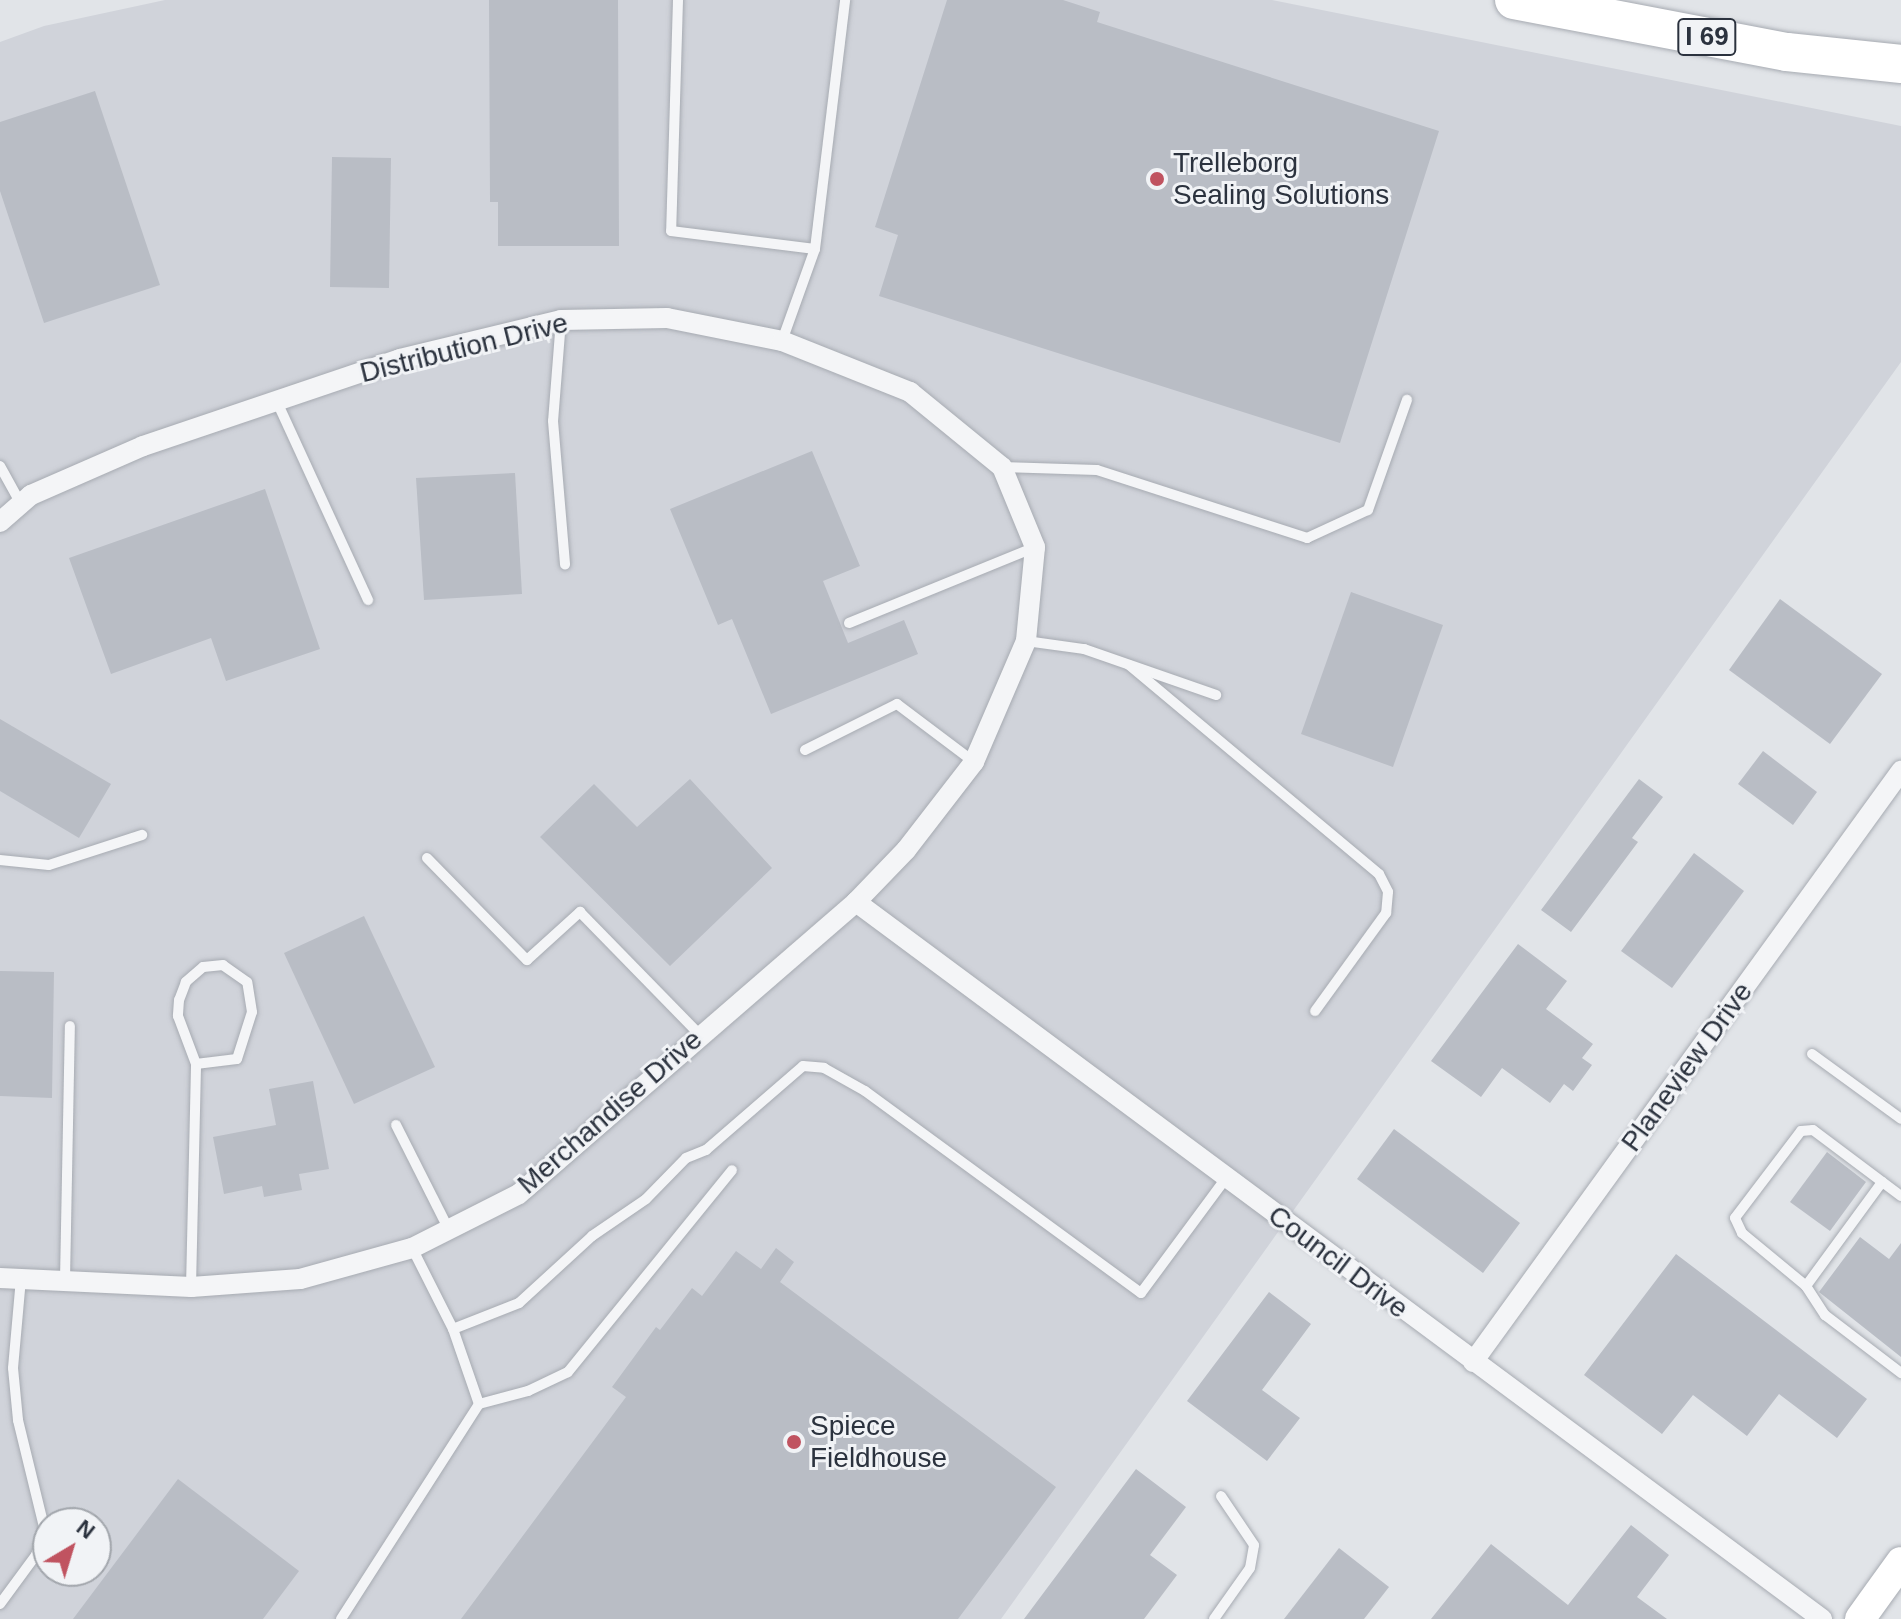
<!DOCTYPE html>
<html>
<head>
<meta charset="utf-8">
<style>
	body { margin:0 }
	#map { position:relative; width:1901px; height:1619px; overflow:hidden; background:#e1e4e8; font-family:Arial,sans-serif }
	div>[style] { position:absolute }
	.built>* { inset:0; background:#d0d3da }
	.building>* { inset:0; background:#b9bdc5 }
	.roads { filter:drop-shadow(0 0 2px #a7abb2) drop-shadow(0 0 2px #a7abb2) }
	.lane>* { height:10px; margin:-5px; padding:0 5px; transform-origin:5px; border-radius:5px; background:#f4f5f7 }
	.street>* { height:20px; margin:-10px; padding:0 10px; transform-origin:10px; border-radius:10px; background:#f4f5f7 }
	.secondary>* { height:30px; margin:-15px; padding:0 15px; transform-origin:15px; border-radius:15px; background:#fff }
	.highway>* { height:38px; margin:-19px; padding:0 19px; transform-origin:19px; border-radius:19px; background:#fff }
	.dots>* { width:22px; height:22px; translate:-50% -50%; box-sizing:border-box; border:4px solid #f1f3f6; border-radius:50% }
	span { translate:-50% -50%; white-space:nowrap; text-align:center; line-height:1.15; -webkit-text-stroke:6px #f1f3f6; paint-order:stroke }
	.shield-label span { padding:2px 6px; background:#f1f3f6; border:2px solid; border-radius:6px; -webkit-text-stroke-width:0 }
	.shield-label { font-size:26px; color:#2b323e; font-weight:700 }
	.poi-label { font-size:28px; color:#2b323e }
	.left { translate:0 -50%; text-align:left }
	.street-label { font-size:28px; color:#2b323e }
	.north { position:absolute; left:32px; top:1507px; width:80px; height:80px; box-sizing:border-box; background:#f1f3f6; border:2px solid #a2a6ac; border-radius:50%; rotate:38deg; font-size:22px; font-weight:700; line-height:32px; text-align:center; color:#2b323e }
	.north::after { content:''; display:block; margin:auto; width:28px; height:36px; background:#c05360; clip-path:polygon(50% 0,100% 100%,50% 72%,0 100%) }
</style>
</head>
<body>
<div id="map">
	<div class="built">
		<i style="clip-path:polygon(evenodd,165px 0,1272px 0,1901px 126px,1901px 362px,1001px 1619px,0 1619px,0 42px,44px 26px,165px 0,48px 1523px,96px 1523px,96px 1571px,48px 1571px,48px 1523px)"></i>
	</div>
	<div class="building">
		<i style="clip-path:polygon(489px 0,618px 0,619px 246px,498px 246px,498px 202px,490px 202px)"></i>
		<i style="clip-path:polygon(947px 0,1063px 0,1100px 12px,1097px 22px,1439px 131px,1340px 443px,879px 296px,898px 235px,875px 227px)"></i>
		<i style="clip-path:polygon(95px 91px,160px 285px,44px 323px,0 191px,0 122px)"></i>
		<i style="clip-path:polygon(332px 157px,391px 158px,389px 288px,330px 287px)"></i>
		<i style="clip-path:polygon(812px 451px,860px 566px,823px 581px,848px 643px,904px 620px,918px 654px,771px 714px,732px 619px,718px 625px,670px 509px)"></i>
		<i style="clip-path:polygon(515px 473px,522px 594px,424px 600px,416px 478px)"></i>
		<i style="clip-path:polygon(265px 489px,320px 649px,226px 681px,211px 638px,111px 674px,69px 558px)"></i>
		<i style="clip-path:polygon(1351px 592px,1443px 625px,1393px 767px,1301px 734px)"></i>
		<i style="clip-path:polygon(1780px 599px,1882px 674px,1830px 744px,1729px 670px)"></i>
		<i style="clip-path:polygon(0 719px,111px 784px,79px 838px,0 791px)"></i>
		<i style="clip-path:polygon(1763px 751px,1817px 792px,1793px 825px,1738px 784px)"></i>
		<i style="clip-path:polygon(690px 779px,772px 868px,670px 966px,540px 837px,594px 784px,637px 827px)"></i>
		<i style="clip-path:polygon(1639px 779px,1663px 797px,1632px 838px,1638px 842px,1571px 932px,1541px 910px)"></i>
		<i style="clip-path:polygon(1694px 853px,1744px 891px,1672px 988px,1621px 951px)"></i>
		<i style="clip-path:polygon(364px 916px,435px 1067px,354px 1104px,284px 953px)"></i>
		<i style="clip-path:polygon(1518px 944px,1567px 981px,1546px 1009px,1593px 1044px,1582px 1058px,1592px 1065px,1573px 1091px,1564px 1084px,1550px 1103px,1502px 1068px,1481px 1097px,1431px 1061px)"></i>
		<i style="clip-path:polygon(0 971px,54px 972px,52px 1098px,0 1096px)"></i>
		<i style="clip-path:polygon(313px 1081px,329px 1169px,299px 1174px,302px 1190px,264px 1197px,262px 1186px,224px 1194px,213px 1137px,276px 1125px,269px 1089px)"></i>
		<i style="clip-path:polygon(1394px 1129px,1520px 1223px,1483px 1273px,1357px 1179px)"></i>
		<i style="clip-path:polygon(1827px 1152px,1866px 1182px,1830px 1231px,1790px 1202px)"></i>
		<i style="clip-path:polygon(1860px 1237px,1889px 1259px,1901px 1243px,1901px 1357px,1819px 1292px)"></i>
		<i style="clip-path:polygon(776px 1248px,794px 1262px,780px 1282px,1056px 1487px,958px 1619px,461px 1619px,626px 1397px,612px 1387px,656px 1327px,660px 1330px,692px 1288px,702px 1296px,736px 1251px,761px 1269px)"></i>
		<i style="clip-path:polygon(1676px 1254px,1867px 1399px,1837px 1438px,1779px 1394px,1747px 1436px,1693px 1395px,1662px 1434px,1584px 1375px)"></i>
		<i style="clip-path:polygon(1269px 1292px,1311px 1324px,1262px 1390px,1300px 1418px,1267px 1461px,1187px 1401px)"></i>
		<i style="clip-path:polygon(1136px 1469px,1186px 1507px,1150px 1555px,1177px 1575px,1144px 1619px,1024px 1619px)"></i>
		<i style="clip-path:polygon(178px 1479px,299px 1571px,263px 1619px,73px 1619px)"></i>
		<i style="clip-path:polygon(1631px 1525px,1669px 1555px,1637px 1597px,1667px 1619px,1431px 1619px,1491px 1544px,1568px 1605px)"></i>
		<i style="clip-path:polygon(1339px 1548px,1389px 1587px,1364px 1619px,1284px 1619px)"></i>
	</div>
	<div class="roads">
		<div class="lane">
			<i style="left:678px;top:0;width:231px;rotate:91.7deg"></i>
			<i style="left:671px;top:231px;width:145px;rotate:7.1deg"></i>
			<i style="left:561px;top:320px;width:101px;rotate:94.5deg"></i>
			<i style="left:553px;top:421px;width:144px;rotate:85.2deg"></i>
			<i style="left:782px;top:341px;width:98px;rotate:-70.3deg"></i>
			<i style="left:815px;top:249px;width:251px;rotate:-83.1deg"></i>
			<i style="left:277px;top:402px;width:218px;rotate:65.3deg"></i>
			<i style="left:0;top:466px;width:43px;rotate:61.1deg"></i>
			<i style="left:1002px;top:467px;width:95px;rotate:1.8deg"></i>
			<i style="left:1097px;top:470px;width:221px;rotate:17.9deg"></i>
			<i style="left:1307px;top:538px;width:67px;rotate:-24.7deg"></i>
			<i style="left:1368px;top:510px;width:117px;rotate:-70.5deg"></i>
			<i style="left:849px;top:623px;width:201px;rotate:-22.2deg"></i>
			<i style="left:1026px;top:641px;width:59px;rotate:7.9deg"></i>
			<i style="left:1084px;top:649px;width:140px;rotate:19.2deg"></i>
			<i style="left:1129px;top:665px;width:326px;rotate:39.9deg"></i>
			<i style="left:1379px;top:874px;width:20px;rotate:63deg"></i>
			<i style="left:1388px;top:892px;width:21px;rotate:95deg"></i>
			<i style="left:1386px;top:913px;width:121px;rotate:125.9deg"></i>
			<i style="left:805px;top:750px;width:103px;rotate:-26.6deg"></i>
			<i style="left:897px;top:704px;width:96px;rotate:37deg"></i>
			<i style="left:427px;top:858px;width:143px;rotate:45.6deg"></i>
			<i style="left:527px;top:960px;width:72px;rotate:-42.2deg"></i>
			<i style="left:580px;top:912px;width:170px;rotate:45.7deg"></i>
			<i style="left:0;top:860px;width:49px;rotate:5.8deg"></i>
			<i style="left:49px;top:865px;width:98px;rotate:-17.9deg"></i>
			<i style="left:1812px;top:1054px;width:110px;rotate:36.1deg"></i>
			<i style="left:396px;top:1125px;width:118px;rotate:63.2deg"></i>
			<i style="left:1901px;top:1196px;width:110px;rotate:-143.1deg"></i>
			<i style="left:1813px;top:1130px;width:12px;rotate:175deg"></i>
			<i style="left:1801px;top:1131px;width:109px;rotate:127.2deg"></i>
			<i style="left:1735px;top:1218px;width:17px;rotate:65deg"></i>
			<i style="left:1742px;top:1233px;width:83px;rotate:39.6deg"></i>
			<i style="left:1806px;top:1286px;width:35px;rotate:57deg"></i>
			<i style="left:1825px;top:1315px;width:96px;rotate:37.3deg"></i>
			<i style="left:65px;top:1280px;width:254px;rotate:-88.9deg"></i>
			<i style="left:1806px;top:1286px;width:129px;rotate:-53.8deg"></i>
			<i style="left:191px;top:1287px;width:223px;rotate:-88.7deg"></i>
			<i style="left:196px;top:1064px;width:41px;rotate:-7deg"></i>
			<i style="left:237px;top:1059px;width:49px;rotate:-72.3deg"></i>
			<i style="left:252px;top:1012px;width:30px;rotate:-99deg"></i>
			<i style="left:247px;top:982px;width:29px;rotate:-145deg"></i>
			<i style="left:223px;top:965px;width:20px;rotate:174deg"></i>
			<i style="left:203px;top:967px;width:23px;rotate:139deg"></i>
			<i style="left:186px;top:982px;width:19px;rotate:111deg"></i>
			<i style="left:179px;top:1000px;width:16px;rotate:94deg"></i>
			<i style="left:178px;top:1016px;width:51px;rotate:69.4deg"></i>
			<i style="left:453px;top:1329px;width:71px;rotate:-21.5deg"></i>
			<i style="left:519px;top:1303px;width:99px;rotate:-42.5deg"></i>
			<i style="left:592px;top:1236px;width:65px;rotate:-34.4deg"></i>
			<i style="left:646px;top:1199px;width:57px;rotate:-45.7deg"></i>
			<i style="left:686px;top:1158px;width:22px;rotate:-22deg"></i>
			<i style="left:706px;top:1150px;width:128px;rotate:-40.9deg"></i>
			<i style="left:803px;top:1066px;width:21px;rotate:5deg"></i>
			<i style="left:824px;top:1068px;width:47px;rotate:29.3deg"></i>
			<i style="left:865px;top:1091px;width:342px;rotate:36.2deg"></i>
			<i style="left:1141px;top:1293px;width:143px;rotate:-53.5deg"></i>
			<i style="left:479px;top:1404px;width:51px;rotate:-14.9deg"></i>
			<i style="left:528px;top:1391px;width:44px;rotate:-25.4deg"></i>
			<i style="left:568px;top:1372px;width:260px;rotate:-50.9deg"></i>
			<i style="left:0;top:1604px;width:61px;rotate:-53.7deg"></i>
			<i style="left:36px;top:1555px;width:26px;rotate:-69deg"></i>
			<i style="left:45px;top:1531px;width:114px;rotate:-103.7deg"></i>
			<i style="left:18px;top:1420px;width:52px;rotate:-95.5deg"></i>
			<i style="left:13px;top:1368px;width:89px;rotate:-84.9deg"></i>
			<i style="left:341px;top:1619px;width:255px;rotate:-57.3deg"></i>
			<i style="left:479px;top:1404px;width:79px;rotate:-109.1deg"></i>
			<i style="left:453px;top:1329px;width:91px;rotate:-116.8deg"></i>
			<i style="left:1214px;top:1619px;width:62px;rotate:-54.8deg"></i>
			<i style="left:1250px;top:1568px;width:23px;rotate:-80deg"></i>
			<i style="left:1254px;top:1545px;width:59px;rotate:-124deg"></i>
		</div>
		<div class="street">
			<i style="left:0;top:522px;width:41px;rotate:-41.1deg"></i>
			<i style="left:31px;top:495px;width:122px;rotate:-23.6deg"></i>
			<i style="left:143px;top:446px;width:271px;rotate:-18.7deg"></i>
			<i style="left:400px;top:359px;width:166px;rotate:-13.6deg"></i>
			<i style="left:561px;top:320px;width:106px;rotate:-1.1deg"></i>
			<i style="left:667px;top:318px;width:117px;rotate:11.3deg"></i>
			<i style="left:782px;top:341px;width:138px;rotate:21.7deg"></i>
			<i style="left:910px;top:392px;width:119px;rotate:39.2deg"></i>
			<i style="left:1002px;top:467px;width:87px;rotate:67.6deg"></i>
			<i style="left:1035px;top:547px;width:94px;rotate:95.5deg"></i>
			<i style="left:1026px;top:641px;width:132px;rotate:113.3deg"></i>
			<i style="left:974px;top:762px;width:111px;rotate:127.7deg"></i>
			<i style="left:906px;top:850px;width:72px;rotate:133.9deg"></i>
			<i style="left:856px;top:902px;width:446px;rotate:139.1deg"></i>
			<i style="left:519px;top:1194px;width:120px;rotate:153.2deg"></i>
			<i style="left:412px;top:1248px;width:116px;rotate:164.5deg"></i>
			<i style="left:300px;top:1279px;width:109px;rotate:175.8deg"></i>
			<i style="left:191px;top:1287px;width:191px;rotate:-177.3deg"></i>
			<i style="left:856px;top:902px;width:1203px;rotate:36.58deg"></i>
			<i style="left:1473px;top:1362px;width:730px;rotate:-54.09deg"></i>
		</div>
		<div class="secondary">
			<i style="left:1860px;top:1619px;width:70px;rotate:-54.3deg"></i>
		</div>
		<div class="highway">
			<i style="left:1514px;top:0;width:278px;rotate:10.8deg"></i>
			<i style="left:1787px;top:52px;width:115px;rotate:6deg"></i>
		</div>
	</div>
	<div class="dots">
		<i style="left:1157px;top:179px;background:#c05360"></i>
		<i style="left:794px;top:1442px;background:#c05360"></i>
	</div>
	<div class="shield-label">
		<span style="left:1707px;top:37px">I 69</span>
	</div>
	<div class="poi-label">
		<span class="left" style="left:1173px;top:179px">Trelleborg<br>Sealing Solutions</span>
		<span class="left" style="left:810px;top:1442px">Spiece<br>Fieldhouse</span>
	</div>
	<div class="street-label">
		<span style="left:464px;top:348px;rotate:-14deg">Distribution Drive</span>
		<span style="left:1687px;top:1067px;rotate:-54deg">Planeview Drive</span>
		<span style="left:610px;top:1112px;rotate:-41deg">Merchandise Drive</span>
		<span style="left:1338px;top:1262px;rotate:37deg">Council Drive</span>
	</div>
	<div class="north">N</div>
</div>
</body>
</html>
